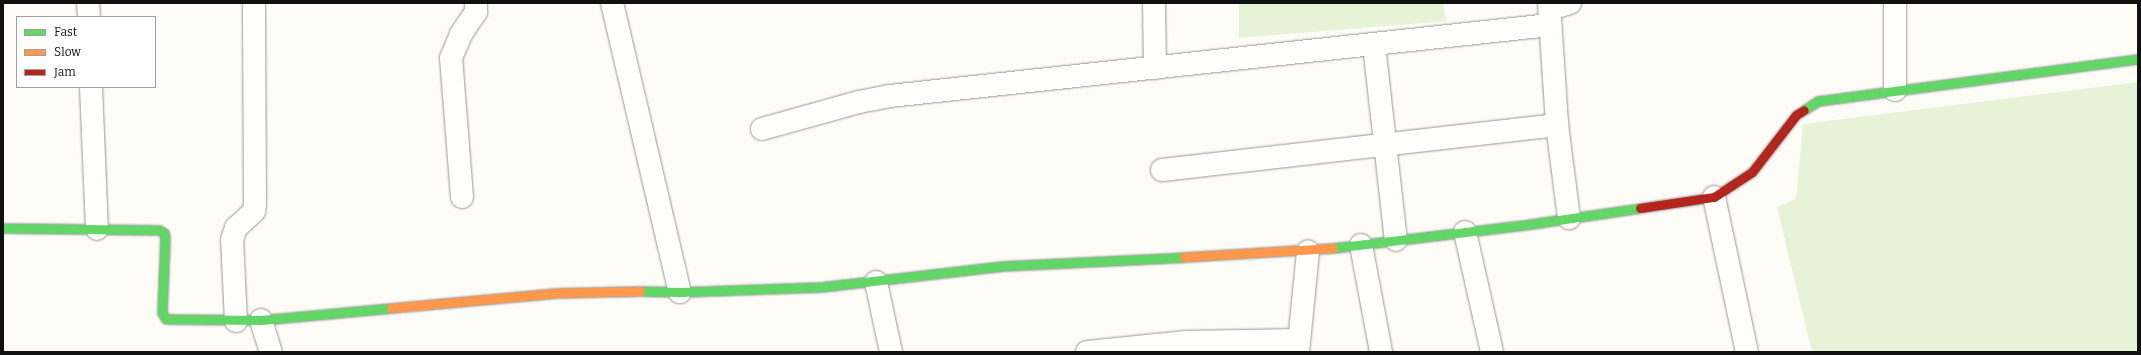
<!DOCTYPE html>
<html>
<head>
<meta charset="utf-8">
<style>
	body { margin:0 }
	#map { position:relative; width:2141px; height:355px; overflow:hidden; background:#fdfcf7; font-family:Bitter,serif }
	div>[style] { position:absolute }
	.green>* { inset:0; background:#e7f3d7 }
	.roads { filter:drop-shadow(0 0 1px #979795) drop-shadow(0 0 1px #979795) }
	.street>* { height:22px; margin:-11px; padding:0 11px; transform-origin:11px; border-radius:11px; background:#fffffe }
	.fast>* { height:9px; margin:-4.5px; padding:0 4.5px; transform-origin:4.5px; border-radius:4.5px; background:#63d668 }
	.slow>* { height:9px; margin:-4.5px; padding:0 4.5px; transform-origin:4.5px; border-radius:4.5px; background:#ff974d }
	.jam>* { height:9px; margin:-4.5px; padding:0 4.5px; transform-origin:4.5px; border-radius:4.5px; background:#b3261e }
	span { translate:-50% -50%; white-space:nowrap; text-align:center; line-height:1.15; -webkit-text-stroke:4px #fff; paint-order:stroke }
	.frame { position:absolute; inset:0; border:4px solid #111; pointer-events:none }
	.legend { position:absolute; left:16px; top:16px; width:140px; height:72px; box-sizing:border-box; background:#fff; border:1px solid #a0a0a0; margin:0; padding:5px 7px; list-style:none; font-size:12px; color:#111 }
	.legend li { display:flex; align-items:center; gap:8px; height:20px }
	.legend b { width:20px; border:1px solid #a0a0a0 }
</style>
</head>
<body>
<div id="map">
	<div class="green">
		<i style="clip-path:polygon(1239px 3px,1443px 3px,1447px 21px,1239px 38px)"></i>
		<i style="clip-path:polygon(2138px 82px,2138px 352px,1812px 352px,1777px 207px,1796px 199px,1803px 124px)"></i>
	</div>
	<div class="roads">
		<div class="street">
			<i style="left:88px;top:3px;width:14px;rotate:86deg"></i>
			<i style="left:612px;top:3px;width:297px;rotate:76.8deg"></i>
			<i style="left:1154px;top:3px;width:65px;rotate:89.1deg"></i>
			<i style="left:1549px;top:3px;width:122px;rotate:86.2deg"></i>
			<i style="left:1557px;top:125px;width:94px;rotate:82.6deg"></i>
			<i style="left:1550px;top:9px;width:21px;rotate:-17deg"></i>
			<i style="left:1374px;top:45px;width:196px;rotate:83.6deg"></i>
			<i style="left:91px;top:87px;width:142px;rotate:87.6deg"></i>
			<i style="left:1895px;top:90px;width:87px;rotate:-90deg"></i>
			<i style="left:762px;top:129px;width:101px;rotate:-15.6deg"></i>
			<i style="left:859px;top:102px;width:32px;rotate:-11deg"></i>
			<i style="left:890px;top:96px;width:664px;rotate:-6.14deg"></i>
			<i style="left:1162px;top:170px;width:398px;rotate:-6.5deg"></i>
			<i style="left:462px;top:197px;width:139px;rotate:-94.5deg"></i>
			<i style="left:451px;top:58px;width:26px;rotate:-67deg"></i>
			<i style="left:461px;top:34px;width:27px;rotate:-56deg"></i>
			<i style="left:476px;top:12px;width:9px;rotate:-90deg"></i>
			<i style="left:1714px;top:197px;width:158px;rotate:78deg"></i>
			<i style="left:1465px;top:232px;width:123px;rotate:77.3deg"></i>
			<i style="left:1361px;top:245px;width:109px;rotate:79.4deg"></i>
			<i style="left:876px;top:282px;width:72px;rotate:77.9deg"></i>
			<i style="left:261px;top:320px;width:34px;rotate:73deg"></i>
			<i style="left:236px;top:321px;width:81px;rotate:-92.8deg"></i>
			<i style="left:232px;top:240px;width:13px;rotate:-72deg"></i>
			<i style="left:236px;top:228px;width:25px;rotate:-43deg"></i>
			<i style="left:254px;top:211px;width:7px;rotate:-82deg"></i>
			<i style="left:255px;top:204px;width:201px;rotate:-90.3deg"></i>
			<i style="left:1087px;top:352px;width:100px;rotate:-5.7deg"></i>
			<i style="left:1187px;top:342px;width:112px;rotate:-1deg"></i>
			<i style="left:1298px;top:352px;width:101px;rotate:-84.3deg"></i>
		</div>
		<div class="fast">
			<i style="left:1804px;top:110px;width:17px;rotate:-33deg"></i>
			<i style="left:1818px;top:101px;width:323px;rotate:-7.5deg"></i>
			<i style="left:3px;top:228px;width:156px;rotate:0.7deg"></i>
			<i style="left:159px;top:230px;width:6px;rotate:31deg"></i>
			<i style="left:164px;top:233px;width:5px;rotate:79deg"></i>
			<i style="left:165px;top:238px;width:75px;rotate:92.3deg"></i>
			<i style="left:162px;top:313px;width:7px;rotate:56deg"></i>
			<i style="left:166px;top:319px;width:95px;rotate:0.6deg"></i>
			<i style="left:261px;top:320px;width:131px;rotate:-5.3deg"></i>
			<i style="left:1333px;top:248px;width:192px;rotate:-6.9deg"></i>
			<i style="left:1524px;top:225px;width:117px;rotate:-8.3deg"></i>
			<i style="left:640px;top:291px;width:40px;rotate:1.4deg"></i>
			<i style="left:680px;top:292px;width:141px;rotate:-2deg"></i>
			<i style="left:821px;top:287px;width:183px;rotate:-6.6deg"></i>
			<i style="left:1003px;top:266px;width:181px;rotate:-2.8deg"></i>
		</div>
		<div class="slow">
			<i style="left:1184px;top:257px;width:149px;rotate:-3.5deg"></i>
			<i style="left:391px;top:308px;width:166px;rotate:-5.2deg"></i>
			<i style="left:556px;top:293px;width:84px;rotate:-1.4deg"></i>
		</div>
		<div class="jam">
			<i style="left:1640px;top:208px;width:75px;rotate:-8.5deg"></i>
			<i style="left:1714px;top:197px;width:45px;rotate:-33.3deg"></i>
			<i style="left:1752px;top:172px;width:72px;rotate:-52.3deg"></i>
			<i style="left:1796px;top:115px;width:9px;rotate:-32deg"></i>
		</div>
	</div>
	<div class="frame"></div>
	<ul class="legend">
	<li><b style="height:5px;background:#63d668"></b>Fast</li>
	<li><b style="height:5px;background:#ff974d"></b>Slow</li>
	<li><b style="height:5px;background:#b3261e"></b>Jam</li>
	</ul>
</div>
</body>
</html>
